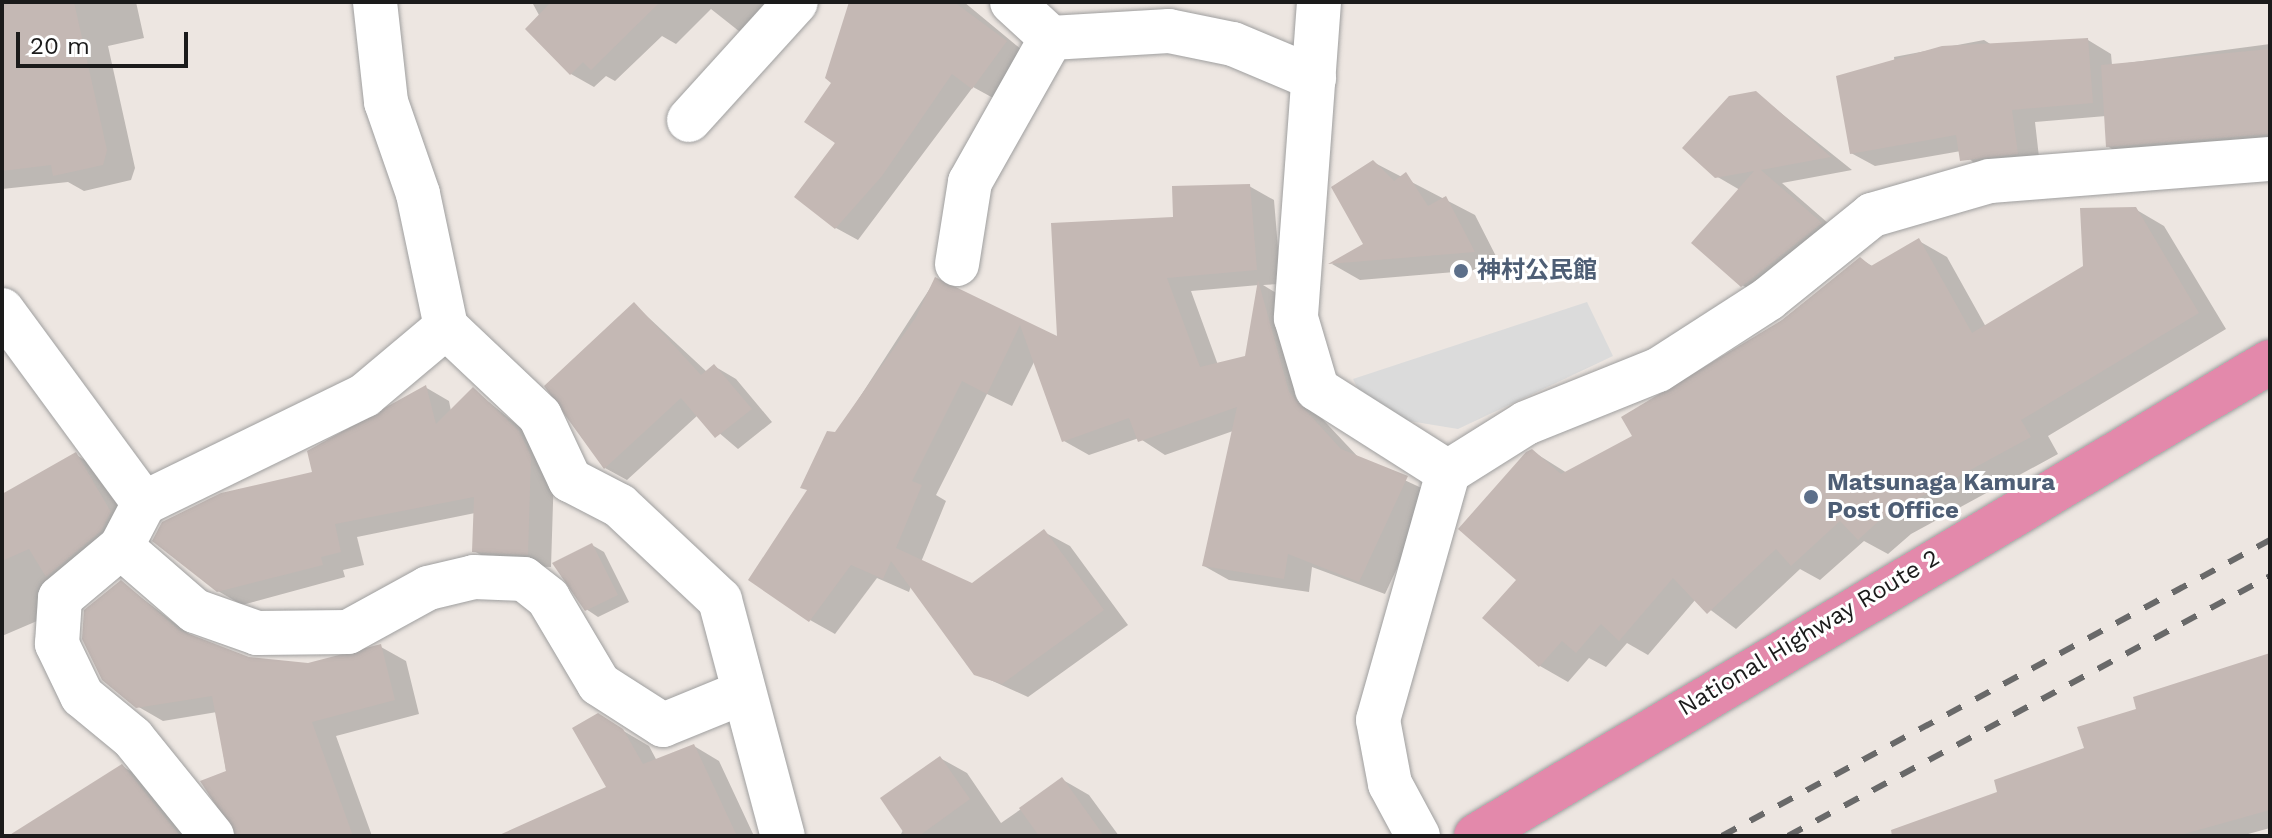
<!DOCTYPE html>
<html>
<head>
<meta charset="utf-8">
<style>
	body { margin:0 }
	#map { position:relative; width:2272px; height:838px; overflow:hidden; background:#ede6e1; font-family:"Work Sans","Noto Sans JP",sans-serif }
	div>[style] { position:absolute }
	.parking>* { inset:0; background:#dbdbdb }
	.shadow>* { inset:0; background:#0003 }
	.building>* { inset:0; background:#c4b8b4 }
	.roads { filter:drop-shadow(0 0 2px #9f9f9f) drop-shadow(0 0 2px #9f9f9f) }
	.minor>* { height:44px; margin:-22px; padding:0 22px; transform-origin:22px; border-radius:22px; background:#fff }
	.highway>* { height:44px; margin:-22px; padding:0 22px; transform-origin:22px; border-radius:22px; background:#e389ab }
	.rail>* { height:6px; margin-top:-3px; transform-origin:0; background:repeating-linear-gradient(90deg,#696969 0 16px,transparent 0 32px) }
	.dots>* { width:22px; height:22px; translate:-50% -50%; box-sizing:border-box; border:4px solid #fff; border-radius:50% }
	span { translate:-50% -50%; white-space:nowrap; text-align:center; line-height:1.15; -webkit-text-stroke:6px #fff; paint-order:stroke }
	.service-label { font-size:24px; color:#4e5e75; font-weight:700 }
	.left { translate:0 -50%; text-align:left }
	.street-label { font-size:24px; color:#1b1b1b }
	.frame { position:absolute; inset:0; border:4px solid #1b1b1b; pointer-events:none }
	.scale { position:absolute; left:16px; top:32px; width:172px; height:36px; box-sizing:border-box; border:4px solid #1b1b1b; border-top:0; padding-left:10px; font-size:24px; line-height:28px; white-space:nowrap; color:#1b1b1b; -webkit-text-stroke:6px #fff; paint-order:stroke }
</style>
</head>
<body>
<div id="map">
	<div class="parking">
		<i style="clip-path:polygon(1587px 302px,1613px 356px,1458px 429px,1397px 419px,1363px 399px,1353px 379px)"></i>
	</div>
	<div class="shadow">
		<i style="clip-path:polygon(2px 2px,136px 2px,144px 38px,108px 46px,135px 168px,131px 180px,84px 191px,68px 182px,2px 189px)"></i>
		<i style="clip-path:polygon(800px 2px,754px 43px,711px 9px,676px 44px,662px 36px,615px 81px,606px 76px,594px 87px,571px 74px,533px 4px)"></i>
		<i style="clip-path:polygon(851px 2px,964px 2px,1028px 55px,995px 99px,973px 87px,858px 240px,836px 228px,834px 82px)"></i>
		<i style="clip-path:polygon(1984px 40px,1995px 47px,2088px 40px,2111px 54px,2112px 65px,2270px 44px,2270px 147px,2128px 158px,2107px 146px,2106px 116px,2035px 122px,2040px 166px,1985px 173px,1961px 151px,1875px 166px,1851px 153px,1895px 67px,1894px 57px)"></i>
		<i style="clip-path:polygon(1756px 93px,1852px 170px,1782px 183px,1844px 237px,1766px 299px,1742px 285px,1740px 190px,1716px 176px)"></i>
		<i style="clip-path:polygon(1373px 162px,1475px 215px,1502px 268px,1360px 280px,1332px 264px,1366px 244px)"></i>
		<i style="clip-path:polygon(evenodd,1249px 186px,1274px 200px,1281px 284px,1263px 285px,1283px 297px,1313px 409px,1360px 459px,1432px 493px,1385px 594px,1312px 567px,1309px 592px,1229px 580px,1204px 566px,1233px 431px,1165px 455px,1139px 438px,1089px 455px,1064px 441px,1035px 360px,1012px 406px,987px 394px,936px 495px,946px 501px,921px 562px,972px 585px,1044px 532px,1070px 546px,1128px 625px,1028px 697px,975px 673px,911px 586px,909px 592px,877px 578px,835px 634px,810px 620px,809px 490px,836px 434px,936px 279px,1059px 340px,1175px 219px,1249px 186px,1259px 285px,1247px 358px,1218px 365px,1191px 291px,1259px 285px)"></i>
		<i style="clip-path:polygon(2135px 209px,2164px 226px,2226px 329px,2048px 436px,2058px 454px,1911px 534px,1888px 554px,1864px 541px,1820px 580px,1800px 569px,1736px 629px,1696px 599px,1648px 655px,1627px 643px,1606px 667px,1589px 658px,1568px 682px,1540px 666px,1519px 580px,1532px 451px,1567px 473px,1634px 437px,1860px 259px,1874px 267px,1919px 241px,1947px 257px,1986px 327px,2085px 267px)"></i>
		<i style="clip-path:polygon(635px 305px,707px 372px,714px 366px,736px 379px,772px 422px,738px 449px,698px 415px,627px 480px,605px 468px)"></i>
		<i style="clip-path:polygon(425px 387px,449px 401px,451px 411px,473px 389px,543px 446px,554px 471px,551px 567px,498px 565px,474px 551px,475px 513px,357px 537px,364px 565px,343px 570px,345px 577px,242px 605px,218px 591px,315px 473px)"></i>
		<i style="clip-path:polygon(76px 455px,99px 468px,134px 526px,58px 612px,2px 636px,2px 497px)"></i>
		<i style="clip-path:polygon(592px 545px,604px 552px,629px 602px,598px 617px,586px 609px)"></i>
		<i style="clip-path:polygon(121px 582px,194px 638px,249px 659px,308px 665px,381px 647px,406px 661px,419px 714px,336px 736px,372px 836px,236px 836px,217px 712px,163px 721px,137px 706px)"></i>
		<i style="clip-path:polygon(2270px 656px,2270px 828px,2241px 836px,1927px 836px,2086px 750px,2139px 711px)"></i>
		<i style="clip-path:polygon(598px 716px,649px 746px,657px 761px,694px 746px,719px 761px,754px 836px,501px 836px,608px 788px)"></i>
		<i style="clip-path:polygon(940px 758px,967px 773px,1001px 823px,1063px 780px,1089px 795px,1119px 836px,900px 836px)"></i>
		<i style="clip-path:polygon(122px 766px,147px 781px,194px 836px,12px 836px)"></i>
	</div>
	<div class="building">
		<i style="clip-path:polygon(2px 2px,74px 2px,107px 150px,103px 165px,53px 176px,51px 165px,2px 171px)"></i>
		<i style="clip-path:polygon(551px 2px,660px 2px,591px 70px,583px 62px,570px 75px,525px 29px)"></i>
		<i style="clip-path:polygon(849px 2px,954px 2px,1007px 41px,972px 89px,952px 74px,882px 176px,835px 229px,794px 197px,835px 143px,804px 122px,831px 83px,825px 78px)"></i>
		<i style="clip-path:polygon(2088px 38px,2093px 103px,2012px 110px,2018px 154px,1960px 161px,1956px 135px,1850px 154px,1836px 76px,1942px 46px)"></i>
		<i style="clip-path:polygon(2270px 49px,2270px 134px,2106px 147px,2101px 65px)"></i>
		<i style="clip-path:polygon(1756px 91px,1831px 157px,1761px 170px,1822px 223px,1741px 287px,1691px 243px,1754px 171px,1715px 178px,1682px 148px,1729px 96px)"></i>
		<i style="clip-path:polygon(1373px 160px,1394px 181px,1406px 172px,1428px 206px,1446px 196px,1475px 252px,1328px 264px,1363px 244px,1331px 187px)"></i>
		<i style="clip-path:polygon(1250px 184px,1257px 270px,1167px 278px,1200px 367px,1245px 356px,1258px 280px,1289px 392px,1341px 449px,1408px 476px,1359px 582px,1288px 554px,1284px 579px,1202px 566px,1237px 407px,1138px 442px,1129px 418px,1062px 442px,1020px 325px,987px 394px,962px 381px,912px 481px,922px 485px,896px 548px,972px 583px,1044px 529px,1104px 610px,1002px 684px,974px 675px,891px 561px,883px 579px,851px 565px,809px 622px,748px 580px,807px 490px,800px 488px,827px 431px,835px 432px,916px 317px,935px 277px,1057px 336px,1051px 223px,1173px 217px,1172px 186px)"></i>
		<i style="clip-path:polygon(2136px 207px,2199px 313px,2021px 420px,2031px 437px,1882px 518px,1858px 540px,1840px 521px,1791px 566px,1776px 549px,1707px 614px,1673px 578px,1619px 641px,1601px 624px,1576px 653px,1562px 641px,1539px 667px,1482px 618px,1516px 580px,1458px 529px,1526px 452px,1532px 449px,1561px 474px,1632px 436px,1621px 417px,1782px 320px,1860px 257px,1871px 266px,1919px 238px,1972px 333px,2083px 266px,2080px 208px)"></i>
		<i style="clip-path:polygon(634px 302px,701px 375px,714px 364px,752px 409px,715px 438px,681px 398px,604px 469px,544px 386px)"></i>
		<i style="clip-path:polygon(426px 385px,436px 424px,473px 387px,519px 431px,531px 456px,528px 555px,472px 552px,474px 497px,335px 524px,341px 552px,321px 557px,323px 565px,217px 592px,152px 541px,162px 522px,221px 493px,312px 472px,307px 451px)"></i>
		<i style="clip-path:polygon(76px 452px,111px 512px,101px 531px,46px 577px,29px 549px,2px 561px,2px 494px)"></i>
		<i style="clip-path:polygon(592px 543px,618px 595px,585px 611px,552px 563px)"></i>
		<i style="clip-path:polygon(121px 580px,179px 630px,249px 657px,308px 663px,381px 644px,395px 700px,312px 722px,353px 836px,236px 836px,200px 781px,226px 771px,212px 696px,136px 708px,102px 680px,82px 639px,84px 610px)"></i>
		<i style="clip-path:polygon(2270px 653px,2270px 810px,2177px 836px,1892px 836px,1891px 830px,1997px 792px,1994px 780px,2084px 748px,2077px 727px,2136px 709px,2133px 697px)"></i>
		<i style="clip-path:polygon(598px 713px,623px 729px,643px 764px,694px 744px,737px 836px,497px 836px,606px 787px,572px 728px)"></i>
		<i style="clip-path:polygon(940px 756px,970px 799px,919px 836px,906px 836px,880px 798px)"></i>
		<i style="clip-path:polygon(122px 764px,180px 836px,8px 836px)"></i>
		<i style="clip-path:polygon(1062px 777px,1104px 836px,1039px 836px,1019px 808px)"></i>
	</div>
	<div class="roads">
		<div class="minor">
			<i style="left:375px;top:2px;width:101px;rotate:83.7deg"></i>
			<i style="left:386px;top:102px;width:97px;rotate:70.8deg"></i>
			<i style="left:418px;top:194px;width:136px;rotate:78.1deg"></i>
			<i style="left:446px;top:327px;width:129px;rotate:43.4deg"></i>
			<i style="left:540px;top:416px;width:71px;rotate:64.9deg"></i>
			<i style="left:570px;top:480px;width:56px;rotate:27.5deg"></i>
			<i style="left:620px;top:506px;width:137px;rotate:43.2deg"></i>
			<i style="left:720px;top:600px;width:244px;rotate:75.1deg"></i>
			<i style="left:1012px;top:2px;width:53px;rotate:42.7deg"></i>
			<i style="left:1051px;top:38px;width:118px;rotate:-3.4deg"></i>
			<i style="left:1169px;top:31px;width:65px;rotate:11.5deg"></i>
			<i style="left:1233px;top:44px;width:88px;rotate:22.8deg"></i>
			<i style="left:1319px;top:2px;width:317px;rotate:94.2deg"></i>
			<i style="left:1296px;top:318px;width:74px;rotate:73.5deg"></i>
			<i style="left:1317px;top:389px;width:155px;rotate:32.4deg"></i>
			<i style="left:689px;top:120px;width:159px;rotate:-47.8deg"></i>
			<i style="left:957px;top:264px;width:83px;rotate:-81deg"></i>
			<i style="left:970px;top:182px;width:165px;rotate:-60.6deg"></i>
			<i style="left:2px;top:310px;width:240px;rotate:53.7deg"></i>
			<i style="left:121px;top:547px;width:98px;rotate:40.9deg"></i>
			<i style="left:195px;top:611px;width:66px;rotate:19.5deg"></i>
			<i style="left:257px;top:633px;width:91px;rotate:-0.6deg"></i>
			<i style="left:348px;top:632px;width:91px;rotate:-28.8deg"></i>
			<i style="left:428px;top:588px;width:47px;rotate:-13.4deg"></i>
			<i style="left:474px;top:577px;width:50px;rotate:2.3deg"></i>
			<i style="left:524px;top:579px;width:31px;rotate:38deg"></i>
			<i style="left:548px;top:598px;width:100px;rotate:59.3deg"></i>
			<i style="left:599px;top:684px;width:76px;rotate:32.6deg"></i>
			<i style="left:663px;top:725px;width:87px;rotate:-22.2deg"></i>
			<i style="left:212px;top:836px;width:126px;rotate:-128.9deg"></i>
			<i style="left:133px;top:738px;width:66px;rotate:-140.5deg"></i>
			<i style="left:82px;top:696px;width:58px;rotate:-115.7deg"></i>
			<i style="left:57px;top:644px;width:46px;rotate:-86.3deg"></i>
			<i style="left:60px;top:598px;width:80px;rotate:-39.9deg"></i>
			<i style="left:121px;top:547px;width:50px;rotate:-62.4deg"></i>
			<i style="left:144px;top:503px;width:246px;rotate:-26deg"></i>
			<i style="left:365px;top:395px;width:106px;rotate:-40deg"></i>
			<i style="left:1418px;top:836px;width:59px;rotate:-118.3deg"></i>
			<i style="left:1390px;top:784px;width:65px;rotate:-100.6deg"></i>
			<i style="left:1378px;top:720px;width:258px;rotate:-74.2deg"></i>
			<i style="left:1448px;top:472px;width:92px;rotate:-32.1deg"></i>
			<i style="left:1526px;top:423px;width:142px;rotate:-21.9deg"></i>
			<i style="left:1658px;top:370px;width:131px;rotate:-32.8deg"></i>
			<i style="left:1768px;top:299px;width:134px;rotate:-38.9deg"></i>
			<i style="left:1872px;top:215px;width:123px;rotate:-16.1deg"></i>
			<i style="left:1990px;top:181px;width:281px;rotate:-4.5deg"></i>
		</div>
		<div class="highway">
			<i style="left:1476px;top:836px;width:925px;rotate:-30.84deg"></i>
		</div>
	</div>
	<div class="rail">
		<i style="left:1722px;top:836px;width:623px;rotate:-28.38deg"></i>
		<i style="left:1788px;top:836px;width:548px;rotate:-28.34deg"></i>
	</div>
	<div class="dots">
		<i style="left:1461px;top:271px;background:#5c6f8a"></i>
		<i style="left:1811px;top:497px;background:#5c6f8a"></i>
	</div>
	<div class="service-label">
		<span class="left" style="left:1477px;top:271px">神村公民館</span>
		<span class="left" style="left:1827px;top:497px">Matsunaga Kamura<br>Post Office</span>
	</div>
	<div class="street-label">
		<span style="left:1809px;top:633px;rotate:-31deg">National Highway Route 2</span>
	</div>
	<div class="frame"></div>
	<div class="scale">20 m</div>
</div>
</body>
</html>
